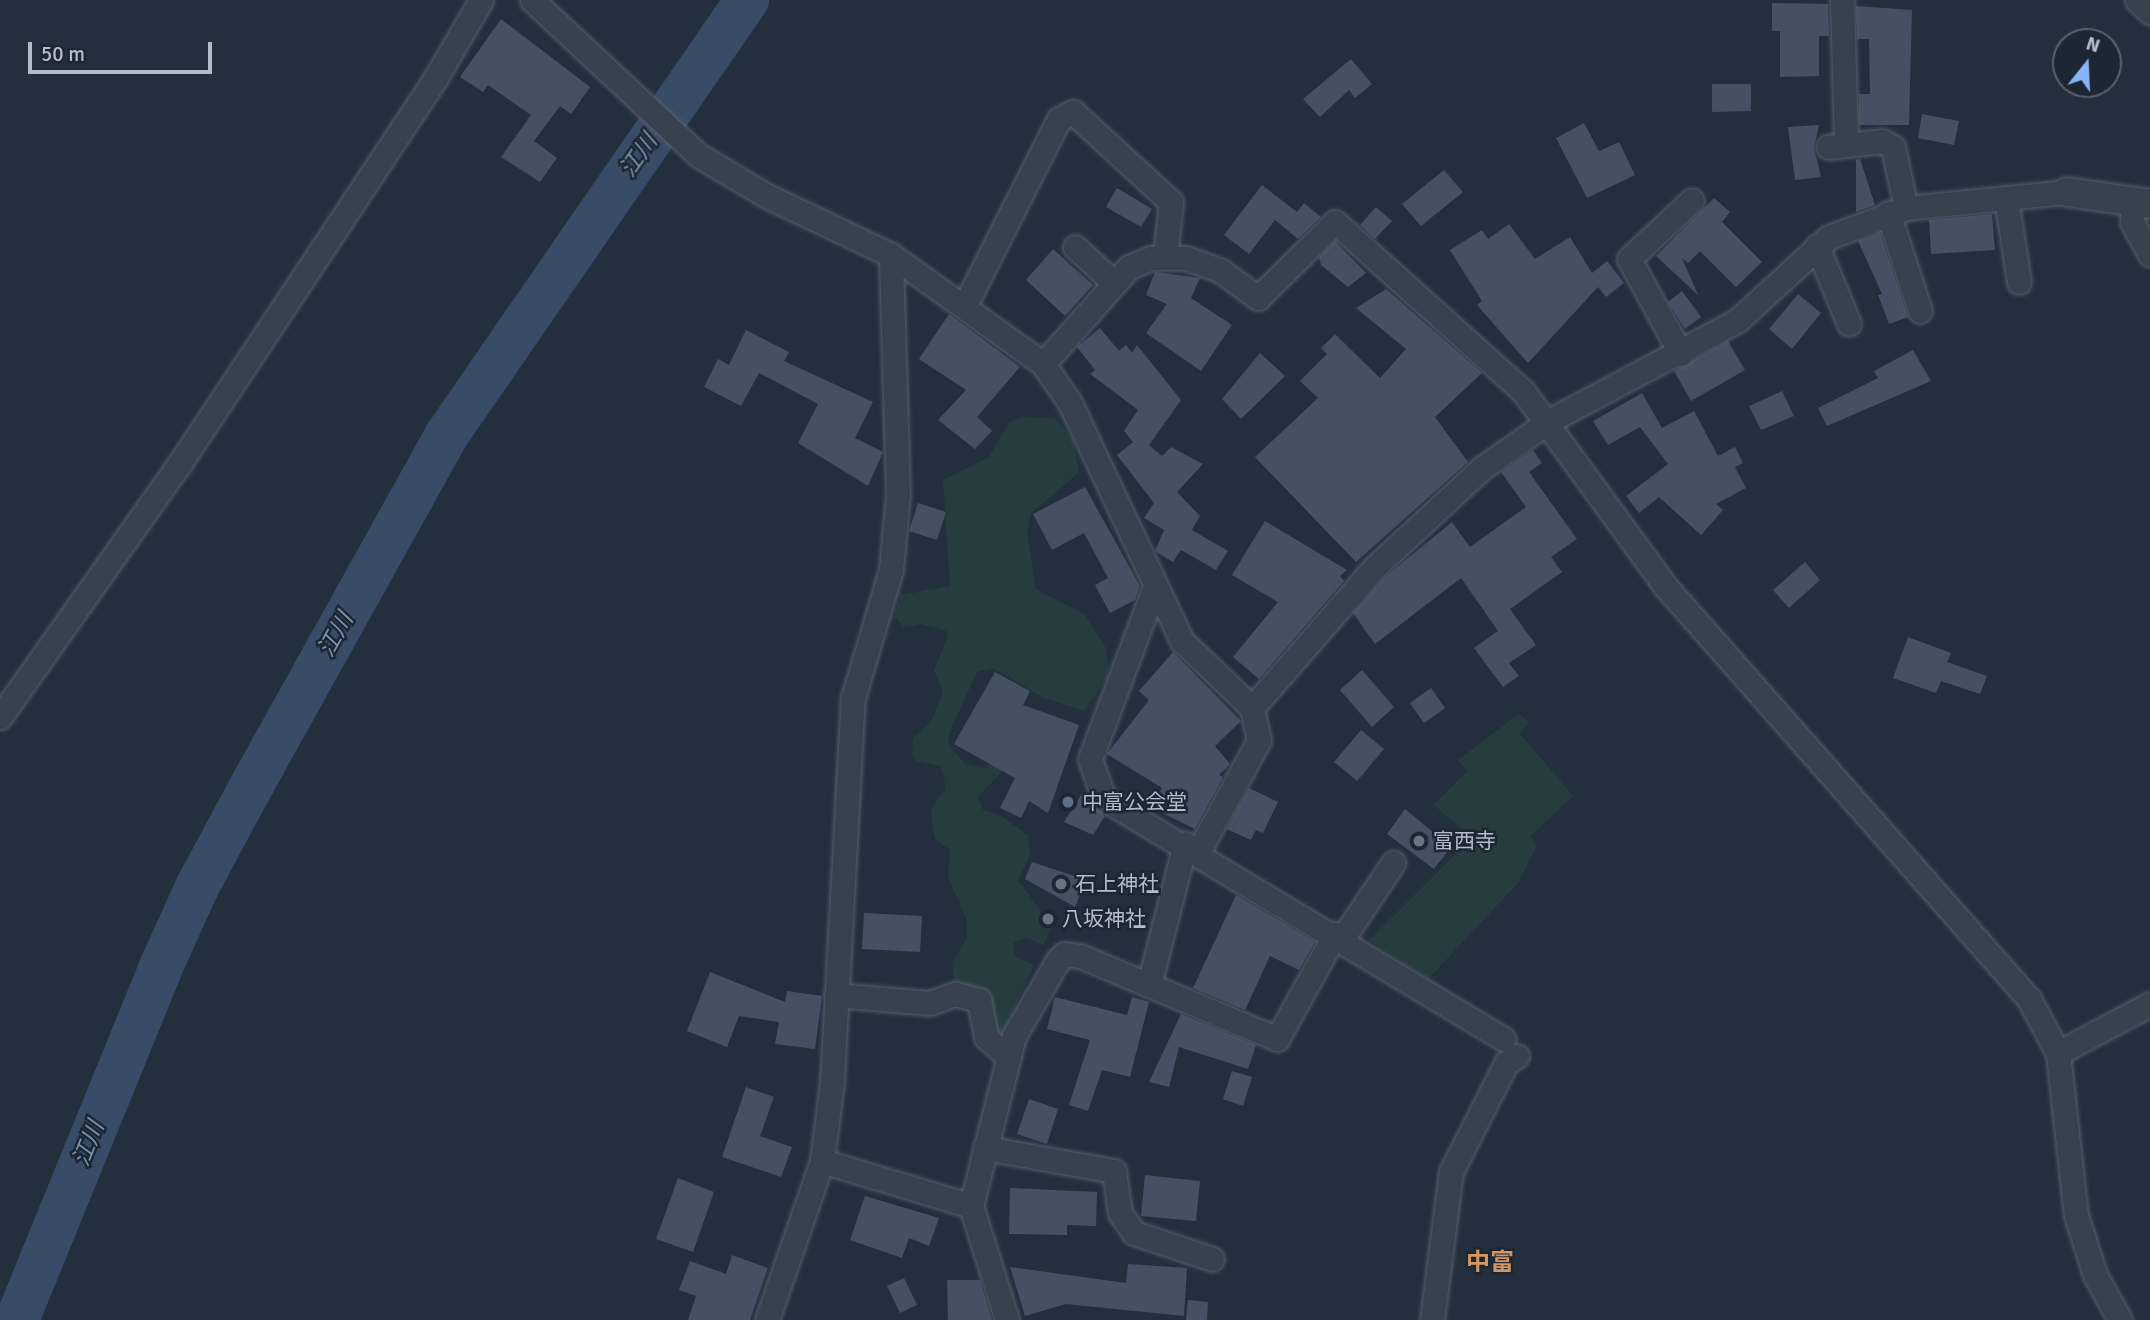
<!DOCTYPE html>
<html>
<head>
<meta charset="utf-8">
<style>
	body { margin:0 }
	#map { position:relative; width:2150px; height:1320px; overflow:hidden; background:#242f3e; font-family:Signika,"Noto Sans JP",sans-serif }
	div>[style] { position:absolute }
	.green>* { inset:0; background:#263c3f }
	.river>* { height:44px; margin:-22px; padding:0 22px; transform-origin:22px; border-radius:22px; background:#394c67 }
	.building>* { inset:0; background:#455162 }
	.roads { filter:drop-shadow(0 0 2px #565f6c) drop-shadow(0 0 2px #565f6c) }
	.minor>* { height:23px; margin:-11.5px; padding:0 11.5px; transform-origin:11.5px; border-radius:11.5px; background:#38414e }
	.tertiary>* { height:28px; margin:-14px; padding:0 14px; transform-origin:14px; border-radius:14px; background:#38414e }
	.dots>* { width:19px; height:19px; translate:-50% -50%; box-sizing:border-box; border:4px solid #1d2633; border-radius:50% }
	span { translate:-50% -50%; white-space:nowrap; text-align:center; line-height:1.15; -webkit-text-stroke:5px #1d2633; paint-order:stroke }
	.poi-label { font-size:21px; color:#b4bcc9 }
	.left { translate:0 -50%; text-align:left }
	.water-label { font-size:23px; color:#7c92b1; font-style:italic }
	.quarter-label { font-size:24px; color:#d59563; font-weight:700 }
	.north { position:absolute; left:2052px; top:28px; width:70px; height:70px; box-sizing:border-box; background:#1d2633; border:2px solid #59626f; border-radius:50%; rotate:18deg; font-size:19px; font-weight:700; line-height:28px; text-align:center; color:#b4bcc9 }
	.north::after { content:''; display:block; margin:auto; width:24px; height:32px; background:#8ab4f8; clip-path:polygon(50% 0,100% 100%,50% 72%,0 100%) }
	.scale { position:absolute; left:28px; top:42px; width:184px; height:32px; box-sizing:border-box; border:4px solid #b4bcc9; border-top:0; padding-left:9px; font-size:21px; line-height:24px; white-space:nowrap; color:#b4bcc9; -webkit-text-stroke:5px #1d2633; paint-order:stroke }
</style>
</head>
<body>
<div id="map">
	<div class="green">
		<i style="clip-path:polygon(1023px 416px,1056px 419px,1073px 439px,1079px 472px,1031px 514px,1027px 534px,1036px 589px,1084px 614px,1106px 648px,1109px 676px,1084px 711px,1044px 698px,993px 668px,977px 672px,950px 731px,948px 744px,965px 764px,984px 768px,997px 759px,1008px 765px,978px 797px,983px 810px,998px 814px,1028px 835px,1030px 855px,1018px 880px,1052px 926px,1043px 945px,1027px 938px,1013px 942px,1014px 956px,1034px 965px,1002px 1036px,988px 1050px,976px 1043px,971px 1008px,955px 984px,952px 963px,967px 938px,966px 918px,948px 877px,950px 850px,935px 839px,933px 829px,931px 809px,945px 788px,944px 777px,940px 766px,916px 761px,912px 753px,913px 738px,931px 722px,943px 693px,934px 670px,948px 637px,945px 630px,920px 624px,904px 627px,894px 615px,901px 595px,950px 586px,943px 480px,989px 457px,1009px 422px)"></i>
		<i style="clip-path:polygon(1519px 714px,1529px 722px,1520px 734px,1573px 796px,1531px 836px,1536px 847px,1519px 882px,1428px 979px,1369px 940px,1472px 838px,1434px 805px,1467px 771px,1458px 760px)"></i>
	</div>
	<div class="river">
		<i style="left:17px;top:1320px;width:379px;rotate:-67.8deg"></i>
		<i style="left:160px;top:969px;width:90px;rotate:-65.7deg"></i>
		<i style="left:197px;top:887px;width:118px;rotate:-61.7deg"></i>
		<i style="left:253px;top:783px;width:397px;rotate:-60.9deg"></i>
		<i style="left:446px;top:436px;width:530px;rotate:-55.38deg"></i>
	</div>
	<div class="building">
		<i style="clip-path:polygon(1772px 3px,1828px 4px,1829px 36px,1819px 36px,1819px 76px,1780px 77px,1780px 31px,1772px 31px)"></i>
		<i style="clip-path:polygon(1856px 6px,1912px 10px,1909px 125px,1859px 125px,1859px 94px,1870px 94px,1869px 39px,1857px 39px)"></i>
		<i style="clip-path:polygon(501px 19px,590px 87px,571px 114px,560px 106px,534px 141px,557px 158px,540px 182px,501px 157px,531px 115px,488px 85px,483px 92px,460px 77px)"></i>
		<i style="clip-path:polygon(1351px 59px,1372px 84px,1355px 98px,1349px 90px,1320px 117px,1303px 99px)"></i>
		<i style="clip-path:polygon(1712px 84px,1751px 84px,1751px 111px,1712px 112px)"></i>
		<i style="clip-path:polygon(1922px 114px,1959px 121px,1954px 145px,1918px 138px)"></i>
		<i style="clip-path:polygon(1584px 123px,1599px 151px,1619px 142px,1635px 175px,1587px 198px,1556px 138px)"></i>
		<i style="clip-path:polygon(1819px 125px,1814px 148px,1821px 177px,1795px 180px,1788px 127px)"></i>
		<i style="clip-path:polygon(1860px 159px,1875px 205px,1856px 212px,1856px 160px)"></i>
		<i style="clip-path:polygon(1444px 170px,1463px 192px,1421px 226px,1402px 204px)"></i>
		<i style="clip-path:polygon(1262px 185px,1297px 212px,1304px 203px,1321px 217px,1298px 239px,1275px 220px,1249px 254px,1224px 235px)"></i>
		<i style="clip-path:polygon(1117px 188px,1152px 209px,1141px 227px,1106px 207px)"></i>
		<i style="clip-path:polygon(1714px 198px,1730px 212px,1722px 222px,1762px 262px,1736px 287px,1700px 251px,1688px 263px,1682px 258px,1698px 295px,1656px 256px)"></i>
		<i style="clip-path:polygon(1376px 207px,1392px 221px,1375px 239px,1360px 225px)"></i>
		<i style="clip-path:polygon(1992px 214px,1995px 250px,1931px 254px,1929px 220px)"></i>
		<i style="clip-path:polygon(1509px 224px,1535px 259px,1570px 237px,1592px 273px,1607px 261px,1624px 283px,1606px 297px,1598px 287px,1528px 363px,1477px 305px,1482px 301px,1450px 250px,1482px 230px,1488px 239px)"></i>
		<i style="clip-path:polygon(1880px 233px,1908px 317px,1889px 324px,1878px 295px,1882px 294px,1858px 241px)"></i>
		<i style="clip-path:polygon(1335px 241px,1366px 273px,1348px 287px,1321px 265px,1319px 257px)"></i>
		<i style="clip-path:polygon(1053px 249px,1093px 285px,1065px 316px,1026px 280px)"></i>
		<i style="clip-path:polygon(1155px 272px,1200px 278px,1191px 298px,1232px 325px,1201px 371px,1146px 333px,1167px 304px,1146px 295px)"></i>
		<i style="clip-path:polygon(1386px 289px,1482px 373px,1435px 417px,1468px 462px,1356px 562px,1255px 457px,1318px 398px,1300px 381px,1327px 354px,1321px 348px,1335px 334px,1380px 378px,1406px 349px,1356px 308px)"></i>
		<i style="clip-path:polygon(1682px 291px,1701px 317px,1685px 329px,1668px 302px)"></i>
		<i style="clip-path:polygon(1798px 294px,1821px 313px,1792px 349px,1769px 329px)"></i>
		<i style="clip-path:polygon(949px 314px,1020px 367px,977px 417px,992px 431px,975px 449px,938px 420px,966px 390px,919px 359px)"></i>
		<i style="clip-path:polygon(1100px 328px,1119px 351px,1126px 345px,1132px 353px,1137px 345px,1181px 400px,1149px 445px,1162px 456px,1171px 447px,1203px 464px,1177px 492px,1200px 516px,1192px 530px,1228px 551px,1216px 570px,1181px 550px,1173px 562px,1155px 551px,1164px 530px,1144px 518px,1154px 503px,1117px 455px,1133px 442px,1124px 431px,1138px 410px,1090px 374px,1095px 370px,1077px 347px)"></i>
		<i style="clip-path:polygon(746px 330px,789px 352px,784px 361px,873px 402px,855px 438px,883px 452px,868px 486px,798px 443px,818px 404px,759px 373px,741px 406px,704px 387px,718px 359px,729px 365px)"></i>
		<i style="clip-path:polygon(1728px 341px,1745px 370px,1691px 401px,1674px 371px)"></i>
		<i style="clip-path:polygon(1913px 350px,1931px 381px,1827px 426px,1818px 408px,1878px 378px,1874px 371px)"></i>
		<i style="clip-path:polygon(1260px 353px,1285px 376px,1241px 419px,1222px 399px)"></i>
		<i style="clip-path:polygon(1782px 391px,1794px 416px,1761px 430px,1749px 406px)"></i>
		<i style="clip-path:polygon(1642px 393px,1662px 428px,1694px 411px,1718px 456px,1735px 447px,1743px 463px,1735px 467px,1746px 488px,1716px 504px,1723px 510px,1701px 535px,1659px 497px,1639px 513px,1626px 496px,1668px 464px,1640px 427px,1608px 445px,1593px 421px)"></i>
		<i style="clip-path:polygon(1533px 450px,1542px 463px,1529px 472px,1577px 539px,1551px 557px,1562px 572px,1510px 609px,1536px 645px,1509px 663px,1519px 676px,1503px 687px,1474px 648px,1498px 631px,1461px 578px,1375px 644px,1353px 613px,1385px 577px,1452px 522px,1470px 547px,1526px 507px,1501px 472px)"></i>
		<i style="clip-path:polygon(1085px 487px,1140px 586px,1135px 600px,1110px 613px,1095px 585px,1108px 578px,1084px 533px,1052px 550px,1033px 514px)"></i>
		<i style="clip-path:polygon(918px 503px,946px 512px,937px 540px,909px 531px)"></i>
		<i style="clip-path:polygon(1265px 521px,1347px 570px,1340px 576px,1344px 581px,1259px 679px,1233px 657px,1278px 602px,1232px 575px)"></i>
		<i style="clip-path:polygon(1805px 562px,1820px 580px,1789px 608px,1773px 590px)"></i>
		<i style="clip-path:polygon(1908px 637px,1951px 653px,1947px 662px,1987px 676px,1980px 694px,1941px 681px,1936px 693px,1893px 678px)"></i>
		<i style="clip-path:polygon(1173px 652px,1241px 721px,1215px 746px,1230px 764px,1219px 775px,1223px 777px,1195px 829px,1152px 808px,1162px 788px,1107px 754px,1149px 700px,1139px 691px)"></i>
		<i style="clip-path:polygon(1362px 670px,1394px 707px,1372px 727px,1340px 690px)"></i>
		<i style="clip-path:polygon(995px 672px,1030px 691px,1023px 705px,1079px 725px,1048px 813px,1029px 801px,1021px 818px,1000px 808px,1015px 778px,954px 744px)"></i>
		<i style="clip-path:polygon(1431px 688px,1445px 708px,1424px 723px,1410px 703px)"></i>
		<i style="clip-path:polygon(1361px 730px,1384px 749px,1357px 781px,1334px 762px)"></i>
		<i style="clip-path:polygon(1249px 788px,1278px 802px,1263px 833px,1256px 830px,1251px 840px,1227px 829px)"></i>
		<i style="clip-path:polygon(1083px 792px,1105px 816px,1093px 835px,1064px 822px)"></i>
		<i style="clip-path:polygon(1405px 809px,1451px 847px,1434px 869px,1387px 834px)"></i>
		<i style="clip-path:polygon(1032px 862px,1086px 880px,1075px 907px,1025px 879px)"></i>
		<i style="clip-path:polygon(1236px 895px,1315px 942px,1299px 970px,1270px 956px,1245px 1010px,1193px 988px)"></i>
		<i style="clip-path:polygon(864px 913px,922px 916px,920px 952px,862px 949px)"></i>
		<i style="clip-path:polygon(710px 972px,785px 1002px,787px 991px,822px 996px,815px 1049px,775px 1044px,779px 1022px,739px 1016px,727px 1047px,687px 1031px)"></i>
		<i style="clip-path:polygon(1055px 997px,1127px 1015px,1132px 997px,1149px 1002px,1130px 1077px,1102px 1070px,1088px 1111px,1069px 1105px,1090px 1040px,1047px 1029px)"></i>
		<i style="clip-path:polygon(1181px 1014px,1256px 1045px,1248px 1069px,1179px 1047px,1169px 1087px,1149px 1082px)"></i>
		<i style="clip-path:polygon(1232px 1071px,1252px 1077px,1243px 1106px,1223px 1099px)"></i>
		<i style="clip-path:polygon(746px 1087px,774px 1097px,760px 1136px,792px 1147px,781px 1177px,722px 1157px)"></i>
		<i style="clip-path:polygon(1029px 1099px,1058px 1109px,1047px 1144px,1017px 1134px)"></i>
		<i style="clip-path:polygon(1145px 1175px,1200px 1181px,1196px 1221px,1141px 1216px)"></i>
		<i style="clip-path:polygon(678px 1178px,714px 1192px,693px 1252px,656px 1239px)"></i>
		<i style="clip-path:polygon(1010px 1188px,1097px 1192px,1096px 1226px,1067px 1225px,1067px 1235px,1009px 1234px)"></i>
		<i style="clip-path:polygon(865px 1196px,939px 1218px,929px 1246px,909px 1238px,902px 1258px,850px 1240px)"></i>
		<i style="clip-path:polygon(732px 1255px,768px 1268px,750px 1320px,688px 1320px,696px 1296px,679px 1290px,690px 1261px,726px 1274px)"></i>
		<i style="clip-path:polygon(1128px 1264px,1187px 1268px,1184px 1316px,1066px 1304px,1025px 1316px,1010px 1267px,1126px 1283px)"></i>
		<i style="clip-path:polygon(904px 1278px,917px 1305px,900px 1313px,887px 1286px)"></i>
		<i style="clip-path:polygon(947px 1280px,980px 1280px,992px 1320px,948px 1320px)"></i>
		<i style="clip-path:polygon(1188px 1300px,1208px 1302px,1207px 1320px,1186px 1320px)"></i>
	</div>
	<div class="roads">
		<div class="minor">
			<i style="left:532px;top:0;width:227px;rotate:43deg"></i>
			<i style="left:698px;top:155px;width:80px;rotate:30.7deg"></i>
			<i style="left:767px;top:196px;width:137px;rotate:25.4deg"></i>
			<i style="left:891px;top:255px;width:187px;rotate:35.6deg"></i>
			<i style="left:1043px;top:364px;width:47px;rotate:55.3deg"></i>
			<i style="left:1070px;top:403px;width:263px;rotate:64.8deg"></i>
			<i style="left:1182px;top:641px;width:97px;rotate:43.7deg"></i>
			<i style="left:1252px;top:708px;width:33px;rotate:78deg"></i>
			<i style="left:1259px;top:740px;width:128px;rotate:118.6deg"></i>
			<i style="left:1842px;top:0;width:145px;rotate:88.4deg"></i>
			<i style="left:2137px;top:0;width:18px;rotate:43deg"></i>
			<i style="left:1828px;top:147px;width:54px;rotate:-6.3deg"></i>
			<i style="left:1882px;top:141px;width:13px;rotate:29deg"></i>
			<i style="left:1893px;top:147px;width:62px;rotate:78deg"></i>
			<i style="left:2006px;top:198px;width:85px;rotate:81.2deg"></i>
			<i style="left:2133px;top:199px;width:23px;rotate:92deg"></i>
			<i style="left:2132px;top:222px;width:37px;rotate:61deg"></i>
			<i style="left:1888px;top:213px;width:103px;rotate:71.9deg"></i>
			<i style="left:1817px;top:246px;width:84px;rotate:67.7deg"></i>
			<i style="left:1075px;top:247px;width:50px;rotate:42.6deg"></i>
			<i style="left:965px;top:305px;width:208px;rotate:-63.2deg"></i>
			<i style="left:1059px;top:119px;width:16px;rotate:-27deg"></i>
			<i style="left:1073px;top:112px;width:133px;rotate:42.6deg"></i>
			<i style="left:1171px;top:202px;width:55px;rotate:96.2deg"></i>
			<i style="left:1681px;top:354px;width:108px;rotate:-118.7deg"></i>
			<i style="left:1629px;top:259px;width:86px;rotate:-43.1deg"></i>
			<i style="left:1043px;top:364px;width:130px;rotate:-48.4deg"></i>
			<i style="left:1129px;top:267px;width:24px;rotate:-22deg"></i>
			<i style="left:1151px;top:258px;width:35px"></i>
			<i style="left:1186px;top:258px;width:37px;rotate:20deg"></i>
			<i style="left:1221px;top:271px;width:46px;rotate:36.1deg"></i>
			<i style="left:1258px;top:298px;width:108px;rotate:-44.6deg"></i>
			<i style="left:1335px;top:222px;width:253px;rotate:42deg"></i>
			<i style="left:1523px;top:391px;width:241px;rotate:53.9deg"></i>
			<i style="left:1665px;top:586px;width:551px;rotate:48.61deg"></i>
			<i style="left:2029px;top:999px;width:61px;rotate:61.8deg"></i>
			<i style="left:2058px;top:1053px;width:163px;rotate:83.7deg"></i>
			<i style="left:2076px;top:1215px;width:63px;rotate:72.4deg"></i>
			<i style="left:2095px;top:1275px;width:51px;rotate:60.9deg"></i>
			<i style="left:1154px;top:589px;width:182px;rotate:110.6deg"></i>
			<i style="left:1090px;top:759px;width:42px;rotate:70.7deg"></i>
			<i style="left:1104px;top:799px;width:466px;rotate:31deg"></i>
			<i style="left:1252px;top:708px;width:187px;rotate:-48.9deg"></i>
			<i style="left:1375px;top:567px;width:146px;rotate:-42.8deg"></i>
			<i style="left:1482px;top:468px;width:82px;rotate:-35deg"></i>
			<i style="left:1549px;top:421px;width:214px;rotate:-28.1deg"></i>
			<i style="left:1738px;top:320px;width:123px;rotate:-42.4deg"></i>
			<i style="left:1829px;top:237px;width:82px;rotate:-20.6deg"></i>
			<i style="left:1906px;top:208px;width:162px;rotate:-5.7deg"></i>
			<i style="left:0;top:717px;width:311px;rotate:-54.7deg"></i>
			<i style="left:180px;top:463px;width:461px;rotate:-56.4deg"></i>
			<i style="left:435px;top:79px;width:91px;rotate:-59.8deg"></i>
			<i style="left:1342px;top:939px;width:92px;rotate:-56.1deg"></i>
			<i style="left:1149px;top:985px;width:146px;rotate:-75.7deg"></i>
			<i style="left:836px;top:995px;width:94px;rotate:4.9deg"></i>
			<i style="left:930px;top:1003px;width:27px;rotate:-20deg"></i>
			<i style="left:955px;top:994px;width:25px;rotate:14deg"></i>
			<i style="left:979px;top:1000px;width:38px;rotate:79deg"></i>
			<i style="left:986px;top:1037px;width:30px;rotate:42deg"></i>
			<i style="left:2058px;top:1053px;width:104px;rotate:-28deg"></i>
			<i style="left:985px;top:1148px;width:131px;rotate:10.1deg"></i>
			<i style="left:1114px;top:1171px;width:42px;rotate:81.9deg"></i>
			<i style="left:1120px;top:1213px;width:24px;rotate:55deg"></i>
			<i style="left:1134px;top:1233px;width:82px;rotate:18.4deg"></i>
			<i style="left:822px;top:1161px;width:156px;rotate:16.8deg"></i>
			<i style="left:767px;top:1320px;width:168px;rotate:-70.9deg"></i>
			<i style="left:822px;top:1161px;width:80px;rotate:-82.8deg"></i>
			<i style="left:832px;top:1082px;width:385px;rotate:-86.9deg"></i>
			<i style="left:853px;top:698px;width:134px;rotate:-73.5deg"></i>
			<i style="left:891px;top:570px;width:75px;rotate:-84.7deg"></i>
			<i style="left:898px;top:495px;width:240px;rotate:-91.7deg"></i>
			<i style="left:1007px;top:1320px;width:120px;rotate:-107.5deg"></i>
			<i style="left:971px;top:1206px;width:175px;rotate:-75.8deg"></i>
			<i style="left:1014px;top:1036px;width:88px;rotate:-59.9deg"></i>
			<i style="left:1058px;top:960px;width:8px;rotate:-45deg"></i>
			<i style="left:1064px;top:954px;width:16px;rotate:7deg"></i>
			<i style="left:1080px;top:956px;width:214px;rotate:22.8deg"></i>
			<i style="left:1277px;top:1039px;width:120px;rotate:-61.1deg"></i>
			<i style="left:1432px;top:1320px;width:149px;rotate:-82.7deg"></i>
			<i style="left:1451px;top:1172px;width:122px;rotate:-63.2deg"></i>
			<i style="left:1506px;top:1063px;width:13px;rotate:-32deg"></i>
		</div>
		<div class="tertiary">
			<i style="left:2067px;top:192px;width:84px;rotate:8.2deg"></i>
		</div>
	</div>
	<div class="dots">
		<i style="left:1068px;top:802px;background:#5c6f8a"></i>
		<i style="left:1419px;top:841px;background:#6b7280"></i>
		<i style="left:1061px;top:884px;background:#6b7280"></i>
		<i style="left:1048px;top:919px;background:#6b7280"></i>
	</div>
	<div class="poi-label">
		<span class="left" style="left:1082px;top:802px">中富公会堂</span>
		<span class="left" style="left:1433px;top:841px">富西寺</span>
		<span class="left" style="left:1075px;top:884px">石上神社</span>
		<span class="left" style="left:1062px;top:919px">八坂神社</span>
	</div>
	<div class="water-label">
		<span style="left:639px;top:156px;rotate:-55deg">江川</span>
		<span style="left:336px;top:635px;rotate:-61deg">江川</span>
		<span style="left:89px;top:1144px;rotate:-68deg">江川</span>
	</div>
	<div class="quarter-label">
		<span style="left:1490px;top:1263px">中富</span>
	</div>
	<div class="north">N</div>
	<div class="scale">50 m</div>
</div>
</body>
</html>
